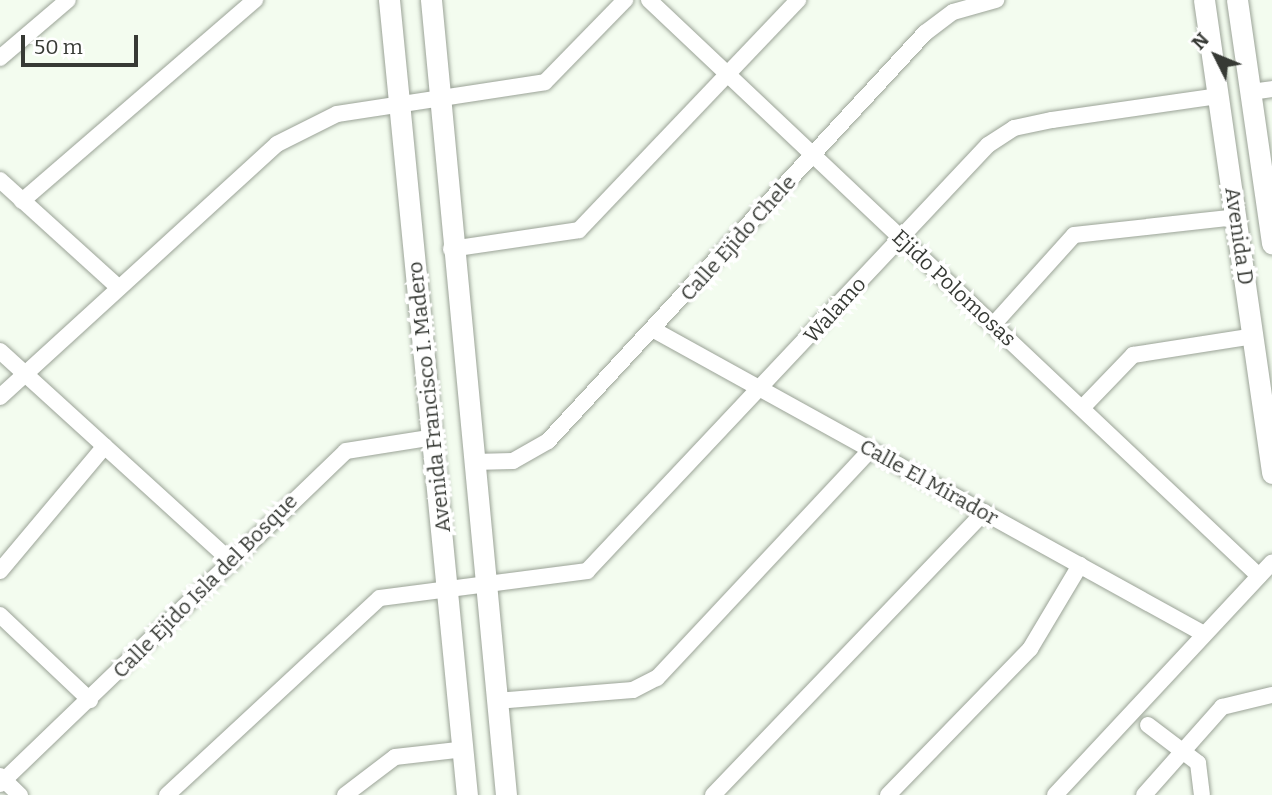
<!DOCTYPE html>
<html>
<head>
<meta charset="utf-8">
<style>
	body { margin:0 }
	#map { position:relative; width:1272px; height:795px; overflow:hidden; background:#f3fcef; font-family:Bitter,serif }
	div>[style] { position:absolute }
	.roads { filter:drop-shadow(0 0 2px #9ba397) drop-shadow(0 0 2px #9ba397) }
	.minor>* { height:16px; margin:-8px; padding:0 8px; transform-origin:8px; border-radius:8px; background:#fff }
	.tertiary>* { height:21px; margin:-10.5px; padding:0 10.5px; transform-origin:10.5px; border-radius:10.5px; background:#fff }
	span { translate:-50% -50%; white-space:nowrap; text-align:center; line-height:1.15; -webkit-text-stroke:7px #fff; paint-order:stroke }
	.street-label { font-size:21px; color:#373a35 }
	.north { position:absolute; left:1181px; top:21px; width:70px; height:70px; -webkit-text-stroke:5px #fff; paint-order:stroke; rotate:313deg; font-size:19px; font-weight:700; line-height:28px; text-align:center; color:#373a35 }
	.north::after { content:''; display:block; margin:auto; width:24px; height:32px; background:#373a35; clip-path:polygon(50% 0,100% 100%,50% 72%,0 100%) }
	.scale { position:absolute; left:21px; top:35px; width:117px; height:32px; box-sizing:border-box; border:4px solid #373a35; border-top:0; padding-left:9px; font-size:21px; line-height:24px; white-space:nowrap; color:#373a35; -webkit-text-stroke:5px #fff; paint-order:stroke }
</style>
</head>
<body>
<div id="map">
	<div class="roads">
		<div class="minor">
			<i style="left:649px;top:0;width:839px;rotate:43.36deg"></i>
			<i style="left:0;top:58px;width:89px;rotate:-40.5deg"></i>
			<i style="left:1251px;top:92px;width:21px;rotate:-8deg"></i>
			<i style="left:0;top:180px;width:158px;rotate:42.2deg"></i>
			<i style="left:22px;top:201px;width:308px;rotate:-40.8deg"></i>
			<i style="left:451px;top:249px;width:129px;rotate:-8.4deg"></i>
			<i style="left:579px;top:230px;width:318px;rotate:-46.4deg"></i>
			<i style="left:993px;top:325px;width:121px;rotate:-48deg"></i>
			<i style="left:1074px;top:235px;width:163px;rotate:-6.3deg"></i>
			<i style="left:654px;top:330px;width:628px;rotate:28.93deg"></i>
			<i style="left:0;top:351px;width:314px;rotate:42.3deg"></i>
			<i style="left:0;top:397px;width:375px;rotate:-42.4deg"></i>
			<i style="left:277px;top:144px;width:67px;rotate:-26.6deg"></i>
			<i style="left:337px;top:114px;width:210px;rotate:-8.7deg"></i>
			<i style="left:545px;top:82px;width:115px;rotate:-45.7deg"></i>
			<i style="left:1082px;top:408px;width:74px;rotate:-46.1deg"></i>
			<i style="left:1133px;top:355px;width:122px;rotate:-8.9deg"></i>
			<i style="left:473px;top:462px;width:40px;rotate:-1.4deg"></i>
			<i style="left:513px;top:461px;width:40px;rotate:-29.7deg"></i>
			<i style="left:548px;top:441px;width:556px;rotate:-47.26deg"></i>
			<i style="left:925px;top:33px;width:35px;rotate:-37deg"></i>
			<i style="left:953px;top:12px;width:45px;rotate:-15.6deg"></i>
			<i style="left:0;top:571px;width:163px;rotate:-50deg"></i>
			<i style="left:0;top:615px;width:124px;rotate:43.4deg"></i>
			<i style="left:496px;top:701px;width:137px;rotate:-4.6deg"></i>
			<i style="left:633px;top:690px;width:27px;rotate:-27deg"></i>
			<i style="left:657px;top:678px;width:312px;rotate:-46.9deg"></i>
			<i style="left:1148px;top:725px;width:63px;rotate:37.2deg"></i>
			<i style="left:1198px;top:763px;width:32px;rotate:83deg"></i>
			<i style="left:0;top:776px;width:28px;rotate:44deg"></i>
			<i style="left:0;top:784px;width:480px;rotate:-43.9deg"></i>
			<i style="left:346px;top:451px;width:89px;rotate:-9deg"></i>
			<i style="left:167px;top:795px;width:290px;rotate:-42.8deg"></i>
			<i style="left:380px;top:598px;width:209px;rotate:-7.4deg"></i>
			<i style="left:587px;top:571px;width:585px;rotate:-46.73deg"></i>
			<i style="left:988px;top:145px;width:31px;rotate:-33deg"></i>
			<i style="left:1014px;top:128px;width:39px;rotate:-12deg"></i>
			<i style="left:1052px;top:120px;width:169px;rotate:-8.2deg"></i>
			<i style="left:345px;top:795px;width:63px;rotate:-37.2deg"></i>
			<i style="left:395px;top:757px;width:70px;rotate:-6.5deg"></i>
			<i style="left:713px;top:795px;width:392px;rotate:-46.2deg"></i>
			<i style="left:888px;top:795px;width:204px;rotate:-45.8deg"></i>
			<i style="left:1030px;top:649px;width:98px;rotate:-59.2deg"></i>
			<i style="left:1055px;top:795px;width:318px;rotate:-47deg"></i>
			<i style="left:1144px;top:795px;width:118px;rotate:-48.4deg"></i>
			<i style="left:1222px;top:707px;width:51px;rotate:-13.5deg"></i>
		</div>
		<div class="tertiary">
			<i style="left:389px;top:0;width:799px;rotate:84.4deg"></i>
			<i style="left:431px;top:0;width:799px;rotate:84.61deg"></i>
			<i style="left:1204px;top:0;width:478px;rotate:81.8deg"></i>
			<i style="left:1237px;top:0;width:246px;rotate:81.8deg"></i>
		</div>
	</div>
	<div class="street-label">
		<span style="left:1239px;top:236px;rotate:82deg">Avenida D</span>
		<span style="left:738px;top:238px;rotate:-48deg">Calle Ejido Chele</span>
		<span style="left:954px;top:288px;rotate:43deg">Ejido Polomosas</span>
		<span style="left:835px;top:310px;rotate:-48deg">Walamo</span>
		<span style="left:429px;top:397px;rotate:-96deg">Avenida Francisco I. Madero</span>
		<span style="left:929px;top:482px;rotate:29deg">Calle El Mirador</span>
		<span style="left:205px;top:586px;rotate:-45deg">Calle Ejido Isla del Bosque</span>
	</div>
	<div class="north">N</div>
	<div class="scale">50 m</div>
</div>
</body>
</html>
